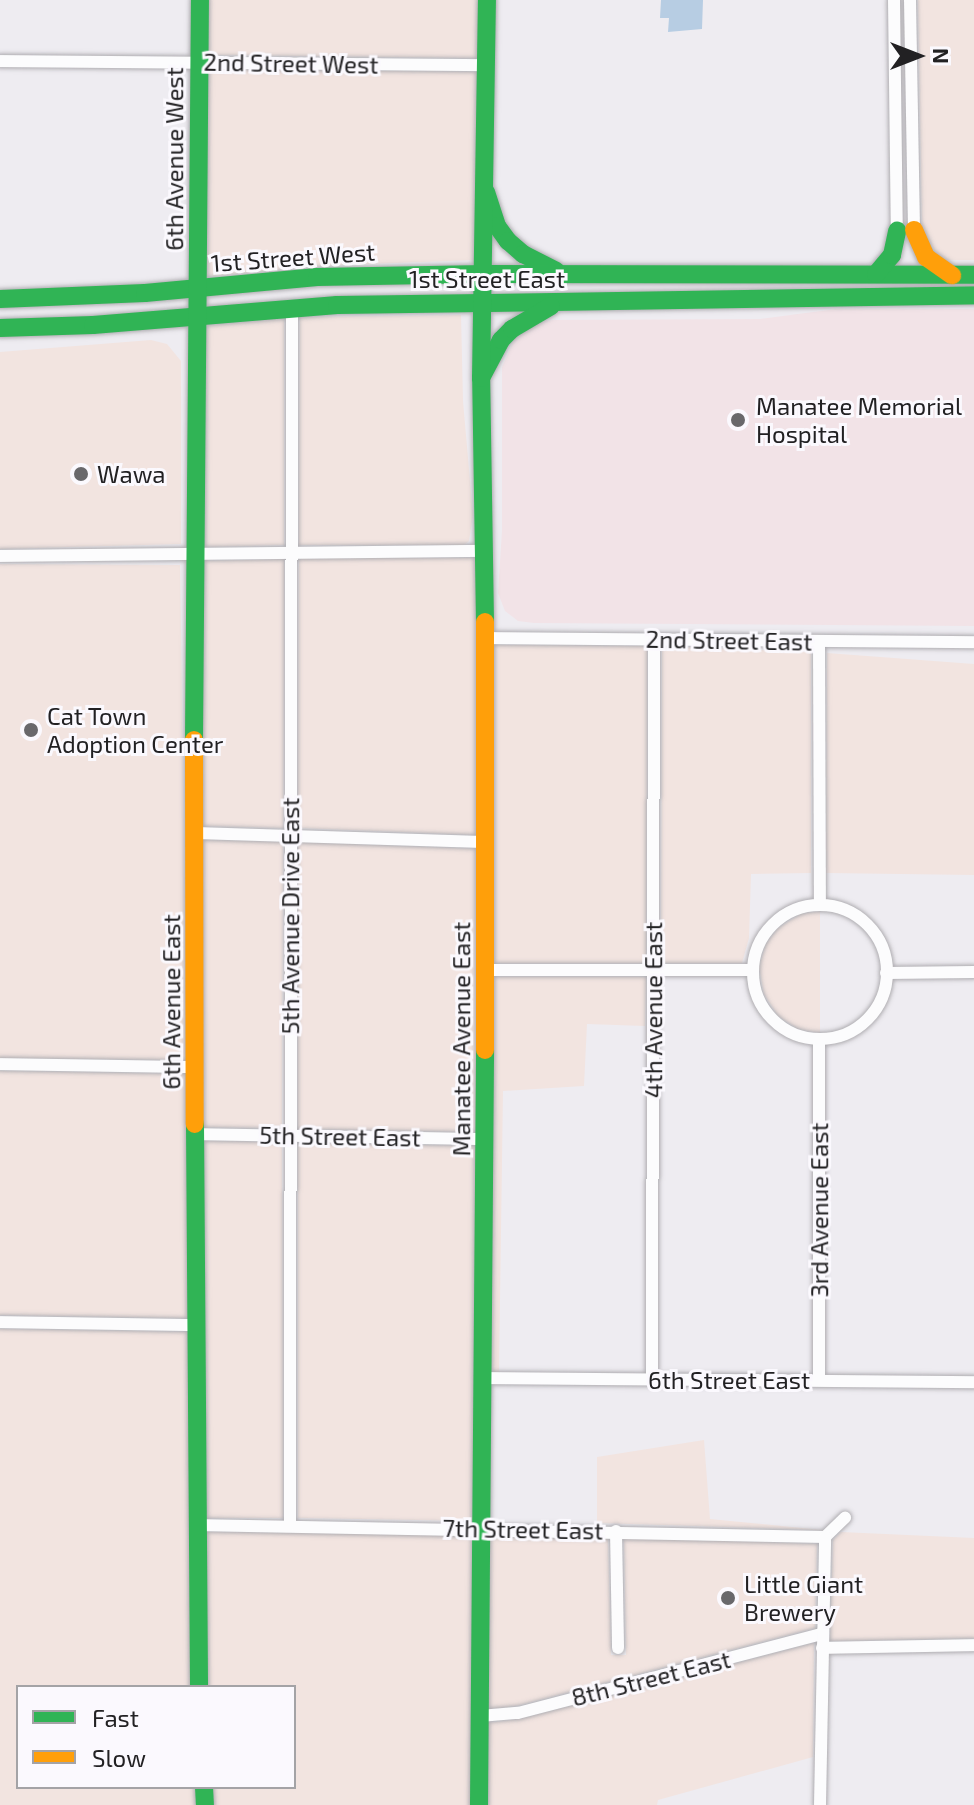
<!DOCTYPE html>
<html>
<head>
<meta charset="utf-8">
<style>
	body { margin:0 }
	#map { position:relative; width:974px; height:1805px; overflow:hidden; background:#eeecf1; font-family:"Exo 2",sans-serif }
	div>[style] { position:absolute }
	.commercial>* { inset:0; background:#f2e4e0 }
	.medical>* { inset:0; background:#f2e3e7 }
	.water>* { inset:0; background:#b7cde3 }
	.roads { filter:drop-shadow(0 0 2px #afadb1) drop-shadow(0 0 2px #afadb1) }
	.street>* { height:12px; margin:-6px; padding:0 6px; transform-origin:6px; border-radius:6px; background:#fcfcfd }
	.street>.ring { margin:-6px; padding:0; box-sizing:content-box; background:none; border:12px solid #fcfcfd; border-radius:50% }
	.fast>* { height:18px; margin:-9px; padding:0 9px; transform-origin:9px; border-radius:9px; background:#30b455 }
	.slow>* { height:18px; margin:-9px; padding:0 9px; transform-origin:9px; border-radius:9px; background:#ff9f0a }
	.dots>* { width:22px; height:22px; translate:-50% -50%; box-sizing:border-box; border:4px solid #fbf9fe; border-radius:50% }
	span { translate:-50% -50%; white-space:nowrap; text-align:center; line-height:1.15; -webkit-text-stroke:6px #fbf9fe; paint-order:stroke }
	.street-label { font-size:24px; color:#222123 }
	.poi-label { font-size:24px; color:#222123 }
	.left { translate:0 -50%; text-align:left }
	.legend { position:absolute; left:16px; top:1685px; width:280px; height:104px; box-sizing:border-box; background:#fbf9fe; border:2px solid #a4a3a6; margin:0; padding:10px 14px; list-style:none; font-size:24px; color:#222123 }
	.legend li { display:flex; align-items:center; gap:16px; height:40px }
	.legend b { width:40px; border:2px solid #a4a3a6 }
	.north { position:absolute; left:878px; top:16px; width:80px; height:80px; -webkit-text-stroke:6px #fbf9fe; paint-order:stroke; rotate:90deg; font-size:22px; font-weight:700; line-height:32px; text-align:center; color:#222123 }
	.north::after { content:''; display:block; margin:auto; width:28px; height:36px; background:#222123; clip-path:polygon(50% 0,100% 100%,50% 72%,0 100%) }
</style>
</head>
<body>
<div id="map">
	<div class="commercial">
		<i style="clip-path:polygon(208px 0,480px 0,479px 58px,207px 55px)"></i>
		<i style="clip-path:polygon(918px 0,974px 0,974px 260px,941px 260px,922px 229px)"></i>
		<i style="clip-path:polygon(207px 69px,479px 72px,474px 260px,316px 266px,205px 277px)"></i>
		<i style="clip-path:polygon(461px 315px,463px 401px,473px 515px,469px 541px,464px 545px,299px 545px,300px 317px)"></i>
		<i style="clip-path:polygon(284px 319px,284px 545px,202px 547px,203px 329px,210px 325px)"></i>
		<i style="clip-path:polygon(151px 340px,167px 344px,181px 361px,181px 544px,0 549px,0 352px)"></i>
		<i style="clip-path:polygon(299px 558px,477px 558px,477px 835px,298px 828px)"></i>
		<i style="clip-path:polygon(284px 559px,283px 828px,202px 826px,202px 561px)"></i>
		<i style="clip-path:polygon(0 564px,180px 565px,187px 1060px,0 1058px)"></i>
		<i style="clip-path:polygon(493px 645px,647px 646px,646px 963px,493px 963px)"></i>
		<i style="clip-path:polygon(662px 646px,811px 652px,811px 873px,751px 874px,749px 938px,742px 963px,661px 963px)"></i>
		<i style="clip-path:polygon(827px 653px,974px 664px,974px 875px,826px 873px)"></i>
		<i style="clip-path:polygon(202px 840px,283px 842px,282px 1128px,203px 1127px)"></i>
		<i style="clip-path:polygon(298px 842px,477px 849px,477px 1132px,298px 1129px)"></i>
		<i style="clip-path:polygon(820px 911px,820px 1033px,798px 1029px,778px 1016px,764px 994px,759px 967px,766px 944px,778px 928px,801px 914px)"></i>
		<i style="clip-path:polygon(493px 977px,646px 977px,645px 1026px,587px 1024px,584px 1086px,503px 1091px,499px 1372px,491px 1372px)"></i>
		<i style="clip-path:polygon(0 1071px,187px 1074px,188px 1318px,0 1315px)"></i>
		<i style="clip-path:polygon(203px 1141px,282px 1142px,283px 1518px,202px 1518px)"></i>
		<i style="clip-path:polygon(298px 1143px,477px 1146px,475px 1521px,298px 1518px)"></i>
		<i style="clip-path:polygon(0 1329px,188px 1332px,191px 1687px,18px 1687px,18px 1787px,196px 1787px,197px 1805px,0 1805px)"></i>
		<i style="clip-path:polygon(704px 1440px,710px 1519px,822px 1530px,597px 1523px,597px 1457px)"></i>
		<i style="clip-path:polygon(202px 1532px,475px 1535px,472px 1805px,213px 1805px,212px 1787px,294px 1787px,294px 1687px,206px 1687px)"></i>
		<i style="clip-path:polygon(841px 1532px,974px 1538px,974px 1638px,830px 1641px,833px 1540px)"></i>
		<i style="clip-path:polygon(490px 1535px,608px 1537px,611px 1655px,626px 1655px,624px 1538px,817px 1544px,815px 1628px,516px 1706px,488px 1709px)"></i>
		<i style="clip-path:polygon(814px 1643px,813px 1757px,658px 1800px,657px 1805px,487px 1805px,488px 1723px,520px 1719px)"></i>
	</div>
	<div class="medical">
		<i style="clip-path:polygon(836px 309px,974px 309px,974px 626px,534px 623px,518px 621px,505px 611px,498px 593px,502px 531px,502px 367px,515px 338px,538px 323px,553px 320px,760px 319px)"></i>
	</div>
	<div class="water">
		<i style="clip-path:polygon(661px 0,703px 0,702px 29px,668px 32px,669px 18px,660px 18px)"></i>
	</div>
	<div class="roads">
		<div class="street">
			<i style="left:894px;top:0;width:231px;rotate:89.3deg"></i>
			<i style="left:910px;top:0;width:230px;rotate:89deg"></i>
			<i style="left:0;top:61px;width:487px;rotate:0.5deg"></i>
			<i style="left:0;top:556px;width:485px;rotate:-0.6deg"></i>
			<i style="left:485px;top:638px;width:489px;rotate:0.5deg"></i>
			<i style="left:819px;top:641px;width:263px;rotate:89.8deg"></i>
			<i style="left:194px;top:833px;width:291px;rotate:1.8deg"></i>
			<i class="ring" style="left:753px;top:905px;width:122px;height:122px"></i>
			<i style="left:485px;top:970px;width:268px"></i>
			<i style="left:886px;top:973px;width:88px;rotate:-0.7deg"></i>
			<i style="left:0;top:1064px;width:195px;rotate:0.9deg"></i>
			<i style="left:195px;top:1134px;width:290px;rotate:1deg"></i>
			<i style="left:0;top:1322px;width:196px;rotate:0.9deg"></i>
			<i style="left:484px;top:1378px;width:490px;rotate:0.5deg"></i>
			<i style="left:652px;top:1380px;width:741px;rotate:-89.85deg"></i>
			<i style="left:819px;top:1380px;width:341px;rotate:-90deg"></i>
			<i style="left:195px;top:1525px;width:630px;rotate:1.09deg"></i>
			<i style="left:825px;top:1537px;width:28px;rotate:-44deg"></i>
			<i style="left:290px;top:1525px;width:1217px;rotate:-89.91deg"></i>
			<i style="left:616px;top:1531px;width:117px;rotate:89deg"></i>
			<i style="left:822px;top:1648px;width:152px;rotate:-1.1deg"></i>
			<i style="left:480px;top:1716px;width:38px;rotate:-5deg"></i>
			<i style="left:518px;top:1713px;width:314px;rotate:-14.6deg"></i>
			<i style="left:820px;top:1805px;width:268px;rotate:-88.9deg"></i>
		</div>
		<div class="fast">
			<i style="left:486px;top:192px;width:36px;rotate:72deg"></i>
			<i style="left:497px;top:226px;width:19px;rotate:54deg"></i>
			<i style="left:508px;top:241px;width:20px;rotate:41deg"></i>
			<i style="left:523px;top:254px;width:37px;rotate:27deg"></i>
			<i style="left:485px;top:274px;width:489px;rotate:0.1deg"></i>
			<i style="left:876px;top:274px;width:25px;rotate:-50deg"></i>
			<i style="left:892px;top:255px;width:25px;rotate:-78deg"></i>
			<i style="left:0;top:299px;width:145px;rotate:-2.4deg"></i>
			<i style="left:145px;top:293px;width:173px;rotate:-5.3deg"></i>
			<i style="left:317px;top:277px;width:168px;rotate:-1deg"></i>
			<i style="left:483px;top:303px;width:491px;rotate:-0.9deg"></i>
			<i style="left:0;top:328px;width:93px;rotate:-1.8deg"></i>
			<i style="left:93px;top:325px;width:245px;rotate:-4.7deg"></i>
			<i style="left:337px;top:305px;width:146px;rotate:-0.8deg"></i>
			<i style="left:481px;top:378px;width:43px;rotate:-62.2deg"></i>
			<i style="left:501px;top:340px;width:16px;rotate:-45deg"></i>
			<i style="left:512px;top:329px;width:45px;rotate:-30.5deg"></i>
			<i style="left:485px;top:622px;width:244px;rotate:-90.9deg"></i>
			<i style="left:481px;top:378px;width:378px;rotate:-89.1deg"></i>
			<i style="left:194px;top:740px;width:740px;rotate:-89.54deg"></i>
			<i style="left:195px;top:1124px;width:563px;rotate:89.59deg"></i>
			<i style="left:204px;top:1787px;width:18px;rotate:87deg"></i>
			<i style="left:479px;top:1805px;width:755px;rotate:-89.54deg"></i>
		</div>
		<div class="slow">
			<i style="left:914px;top:230px;width:30px;rotate:66deg"></i>
			<i style="left:926px;top:257px;width:32px;rotate:35deg"></i>
			<i style="left:485px;top:622px;width:428px;rotate:90deg"></i>
			<i style="left:194px;top:740px;width:384px;rotate:89.9deg"></i>
		</div>
	</div>
	<div class="dots">
		<i style="left:738px;top:420px;background:#69686b"></i>
		<i style="left:81px;top:474px;background:#69686b"></i>
		<i style="left:31px;top:730px;background:#69686b"></i>
		<i style="left:728px;top:1598px;background:#69686b"></i>
	</div>
	<div class="street-label">
		<span style="left:291px;top:63px;rotate:1deg">2nd Street West</span>
		<span style="left:174px;top:159px;rotate:-90deg">6th Avenue West</span>
		<span style="left:293px;top:257px;rotate:-4deg">1st Street West</span>
		<span style="left:487px;top:279px">1st Street East</span>
		<span style="left:729px;top:640px;rotate:1deg">2nd Street East</span>
		<span style="left:290px;top:916px;rotate:-90deg">5th Avenue Drive East</span>
		<span style="left:171px;top:1002px;rotate:-90deg">6th Avenue East</span>
		<span style="left:653px;top:1010px;rotate:-90deg">4th Avenue East</span>
		<span style="left:461px;top:1039px;rotate:-90deg">Manatee Avenue East</span>
		<span style="left:340px;top:1136px;rotate:1deg">5th Street East</span>
		<span style="left:819px;top:1210px;rotate:-90deg">3rd Avenue East</span>
		<span style="left:729px;top:1380px">6th Street East</span>
		<span style="left:523px;top:1529px;rotate:1deg">7th Street East</span>
		<span style="left:651px;top:1678px;rotate:-14deg">8th Street East</span>
	</div>
	<div class="poi-label">
		<span class="left" style="left:756px;top:420px">Manatee Memorial<br>Hospital</span>
		<span class="left" style="left:97px;top:474px">Wawa</span>
		<span class="left" style="left:47px;top:730px">Cat Town<br>Adoption Center</span>
		<span class="left" style="left:744px;top:1598px">Little Giant<br>Brewery</span>
	</div>
	<ul class="legend">
	<li><b style="height:10px;background:#30b455"></b>Fast</li>
	<li><b style="height:10px;background:#ff9f0a"></b>Slow</li>
	</ul>
	<div class="north">N</div>
</div>
</body>
</html>
